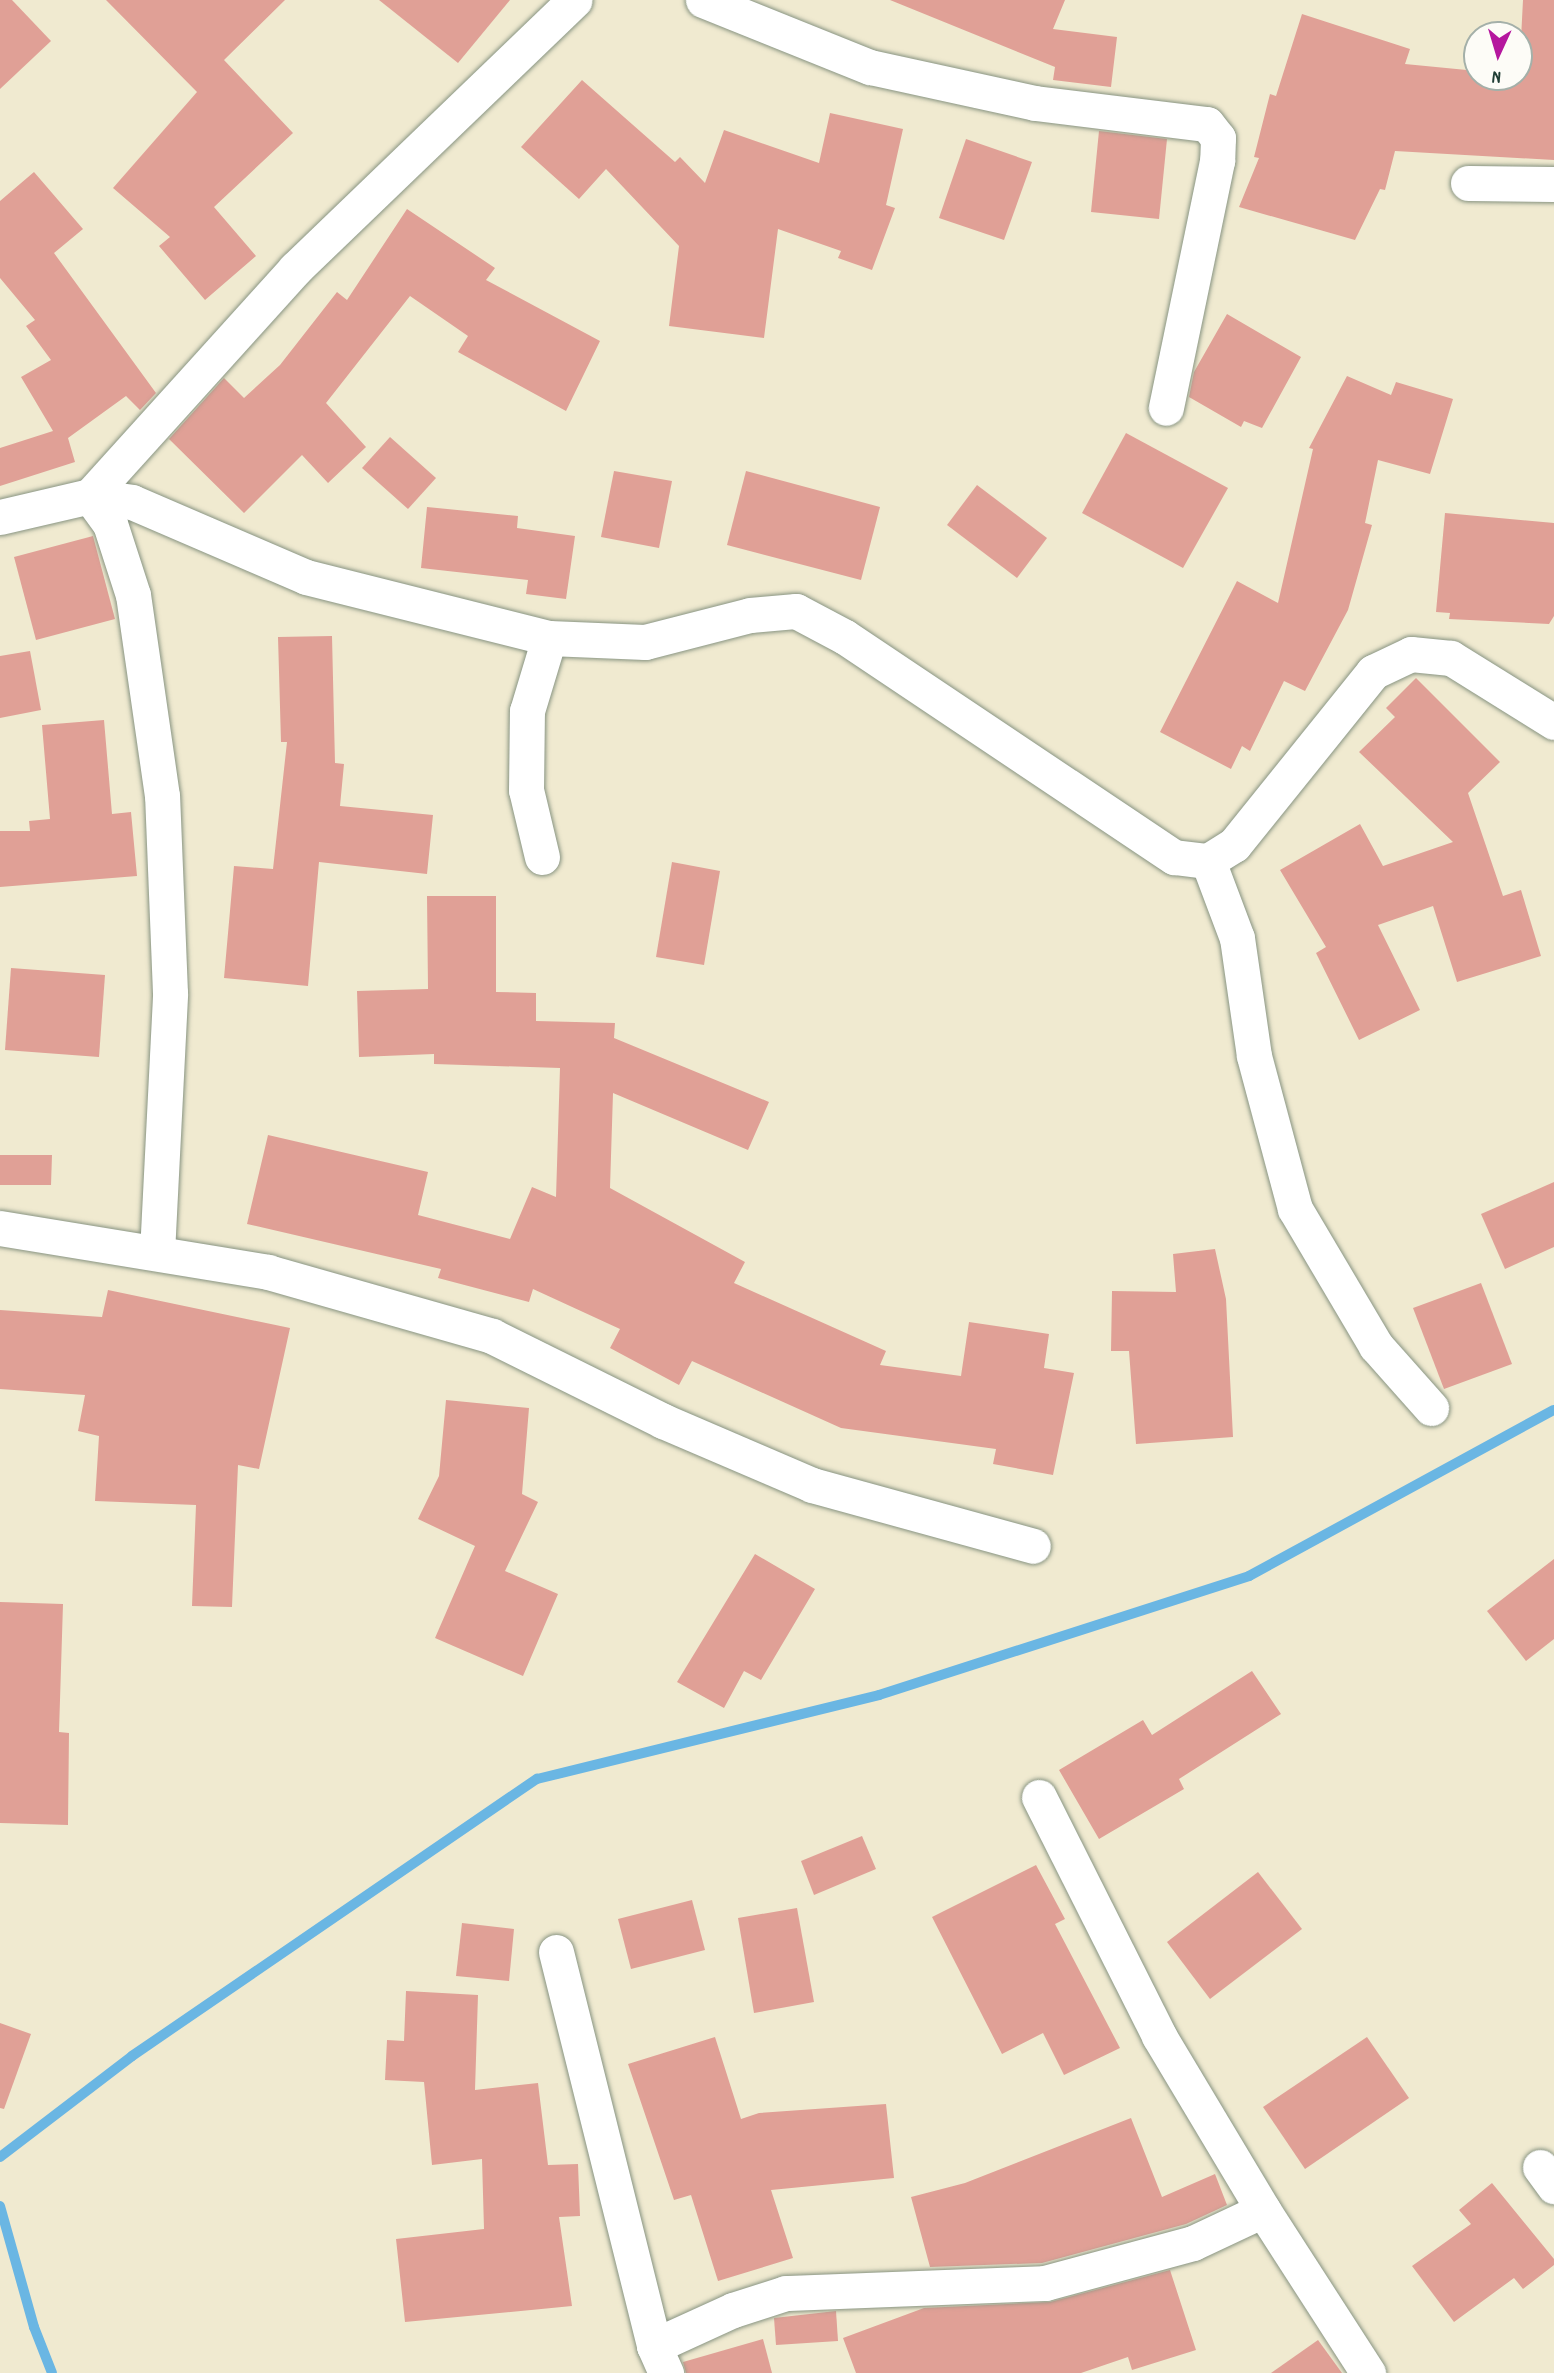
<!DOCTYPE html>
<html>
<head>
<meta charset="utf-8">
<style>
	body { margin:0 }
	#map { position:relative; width:1554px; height:2373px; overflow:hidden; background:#f0ead0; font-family:Dekko,sans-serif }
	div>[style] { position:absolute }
	.stream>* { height:10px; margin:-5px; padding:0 5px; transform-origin:5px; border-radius:5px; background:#6ab6e3 }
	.building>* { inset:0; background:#e0a096 }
	.roads { filter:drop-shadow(0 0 2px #889482) drop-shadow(0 0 2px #889482) }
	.minor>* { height:35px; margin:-17.5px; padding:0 17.5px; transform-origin:17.5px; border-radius:17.5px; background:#fff }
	span { translate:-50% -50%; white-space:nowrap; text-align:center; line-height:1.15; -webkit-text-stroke:7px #fdfcf7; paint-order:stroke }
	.north { position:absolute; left:1463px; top:21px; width:70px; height:70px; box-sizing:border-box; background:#fdfcf7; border:2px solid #a4b0a9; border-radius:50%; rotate:184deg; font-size:19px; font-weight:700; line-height:28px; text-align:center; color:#1f3d34 }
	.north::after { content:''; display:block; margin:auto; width:24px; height:32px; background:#b5179e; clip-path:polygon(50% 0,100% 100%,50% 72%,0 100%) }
</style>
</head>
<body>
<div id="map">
	<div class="stream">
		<i style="left:0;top:2157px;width:166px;rotate:-37.4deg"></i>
		<i style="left:132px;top:2056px;width:491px;rotate:-34.4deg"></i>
		<i style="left:537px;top:1779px;width:352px;rotate:-13.8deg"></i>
		<i style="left:879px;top:1695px;width:389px;rotate:-17.8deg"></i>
		<i style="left:1249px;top:1576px;width:347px;rotate:-28.6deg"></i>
		<i style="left:0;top:2206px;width:126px;rotate:74.3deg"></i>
		<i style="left:34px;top:2327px;width:49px;rotate:68.6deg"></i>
	</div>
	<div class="building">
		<i style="clip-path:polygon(0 0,12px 0,51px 41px,0 89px)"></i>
		<i style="clip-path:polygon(106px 0,285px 0,224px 60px,293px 133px,214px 207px,256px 256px,205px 300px,159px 246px,170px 237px,113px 188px,197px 92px)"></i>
		<i style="clip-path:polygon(379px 0,510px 0,458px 63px)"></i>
		<i style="clip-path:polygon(890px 0,1065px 0,1053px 29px,1117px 37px,1111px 87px,1053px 80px,1055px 67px)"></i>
		<i style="clip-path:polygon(1523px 0,1554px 0,1554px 160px,1395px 151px,1385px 190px,1380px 189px,1355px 240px,1239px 207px,1259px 158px,1254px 157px,1270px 94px,1276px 96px,1302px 14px,1410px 49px,1405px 64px,1477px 71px,1477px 77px,1519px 77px)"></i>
		<i style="clip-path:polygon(582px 80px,675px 162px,680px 157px,705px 183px,724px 130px,819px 163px,830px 113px,903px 129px,886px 205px,895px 208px,872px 270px,838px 258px,841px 251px,778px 229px,764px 338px,669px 326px,679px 246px,606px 169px,579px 199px,521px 147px)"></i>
		<i style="clip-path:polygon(1099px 131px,1167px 139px,1159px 219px,1091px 212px)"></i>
		<i style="clip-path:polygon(966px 139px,1032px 162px,1004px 240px,939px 218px)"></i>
		<i style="clip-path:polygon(34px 172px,83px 229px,54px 253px,156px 393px,140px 410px,126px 396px,68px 438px,75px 462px,0 486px,0 448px,53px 431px,21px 377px,51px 360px,26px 326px,35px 320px,0 278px,0 201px)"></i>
		<i style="clip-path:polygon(407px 209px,495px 268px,486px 280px,600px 341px,566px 411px,458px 352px,468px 336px,410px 296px,326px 403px,366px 447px,328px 483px,302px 455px,244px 513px,169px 439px,224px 378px,244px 398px,280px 365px,337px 292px,347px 300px)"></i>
		<i style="clip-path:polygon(1227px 314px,1301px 357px,1262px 428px,1244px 421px,1241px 427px,1189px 397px,1194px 372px)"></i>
		<i style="clip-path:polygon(1347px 376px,1391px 395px,1396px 382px,1453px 399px,1430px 474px,1378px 460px,1365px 523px,1372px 525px,1348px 610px,1305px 691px,1284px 681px,1250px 751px,1242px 746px,1231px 769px,1160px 732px,1237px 581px,1278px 603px,1313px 449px,1309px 448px)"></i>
		<i style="clip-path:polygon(1126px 433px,1228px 488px,1183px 568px,1082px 513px)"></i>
		<i style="clip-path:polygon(390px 437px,436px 478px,408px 509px,362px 468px)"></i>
		<i style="clip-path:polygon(614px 471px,672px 481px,659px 548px,601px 537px)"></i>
		<i style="clip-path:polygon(746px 471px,880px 507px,861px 580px,727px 545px)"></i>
		<i style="clip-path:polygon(977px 485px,1047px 538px,1017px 578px,947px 525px)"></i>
		<i style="clip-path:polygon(427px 507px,518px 516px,517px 528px,575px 536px,566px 599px,526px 594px,528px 580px,421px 568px)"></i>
		<i style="clip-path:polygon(1445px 513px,1554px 523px,1554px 616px,1549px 624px,1449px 619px,1450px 613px,1436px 612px)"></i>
		<i style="clip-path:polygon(93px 536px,115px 619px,36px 640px,14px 557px)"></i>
		<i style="clip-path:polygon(332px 636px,335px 763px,344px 764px,340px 806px,433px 815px,427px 874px,319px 862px,308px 986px,224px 978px,234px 866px,273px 869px,287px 742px,281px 742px,278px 637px)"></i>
		<i style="clip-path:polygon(30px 651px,41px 710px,0 718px,0 656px)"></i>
		<i style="clip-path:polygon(1416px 678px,1500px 762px,1468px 793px,1503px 896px,1521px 890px,1541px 956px,1457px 982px,1433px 906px,1378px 925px,1420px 1010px,1359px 1040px,1316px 953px,1326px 947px,1280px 870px,1360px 824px,1383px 866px,1453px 842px,1359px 752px,1395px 717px,1386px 708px)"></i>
		<i style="clip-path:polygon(104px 720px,112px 814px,131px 812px,137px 876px,0 887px,0 831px,30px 831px,29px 821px,50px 819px,42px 725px)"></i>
		<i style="clip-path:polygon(672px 862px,720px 871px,704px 965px,656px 957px)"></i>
		<i style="clip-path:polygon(427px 896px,496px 896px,496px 992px,536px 993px,536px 1021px,615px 1023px,614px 1038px,769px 1102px,748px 1150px,613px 1093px,610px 1188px,745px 1262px,734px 1283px,886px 1351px,880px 1365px,961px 1376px,969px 1322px,1049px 1334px,1044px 1368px,1074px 1373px,1053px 1475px,993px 1464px,996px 1449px,841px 1428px,692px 1361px,679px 1385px,610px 1348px,620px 1329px,533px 1289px,529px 1302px,438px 1278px,441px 1269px,247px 1224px,268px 1135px,428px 1172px,418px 1215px,510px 1239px,532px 1187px,556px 1197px,560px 1068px,434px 1064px,434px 1054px,359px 1057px,357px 991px,428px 989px)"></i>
		<i style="clip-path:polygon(11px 968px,105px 975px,99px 1057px,5px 1050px)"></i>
		<i style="clip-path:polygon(0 1155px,52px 1155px,51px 1185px,0 1185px)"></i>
		<i style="clip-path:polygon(1554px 1182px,1554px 1247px,1505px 1269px,1481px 1214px)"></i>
		<i style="clip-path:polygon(1215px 1249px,1226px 1299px,1233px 1437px,1136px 1444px,1129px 1351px,1111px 1351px,1112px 1291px,1176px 1292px,1173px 1254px)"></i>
		<i style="clip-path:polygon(1481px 1283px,1512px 1364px,1444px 1389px,1413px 1308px)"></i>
		<i style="clip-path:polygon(108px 1290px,290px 1328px,259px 1469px,238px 1465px,232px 1607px,192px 1606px,196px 1505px,95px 1501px,99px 1436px,78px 1431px,85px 1395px,0 1389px,0 1310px,102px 1317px)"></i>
		<i style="clip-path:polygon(446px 1400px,529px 1408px,522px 1494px,538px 1502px,505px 1571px,558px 1594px,523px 1676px,435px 1638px,475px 1546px,418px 1519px,439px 1476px)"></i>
		<i style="clip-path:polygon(755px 1554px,815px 1589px,761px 1680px,744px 1671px,724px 1708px,677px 1682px)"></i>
		<i style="clip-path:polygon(1554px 1559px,1554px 1639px,1526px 1661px,1487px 1611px)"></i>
		<i style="clip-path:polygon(0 1602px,63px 1604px,59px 1732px,69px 1733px,68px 1825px,0 1823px)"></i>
		<i style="clip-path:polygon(1252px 1671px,1281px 1714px,1179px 1779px,1184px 1789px,1099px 1839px,1059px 1770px,1143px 1720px,1152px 1735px)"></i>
		<i style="clip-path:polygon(862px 1836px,876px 1869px,814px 1895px,801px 1861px)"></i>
		<i style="clip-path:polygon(1036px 1865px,1065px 1919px,1055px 1924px,1120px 2048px,1064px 2075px,1043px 2033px,1002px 2054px,932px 1917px)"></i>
		<i style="clip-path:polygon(1258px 1872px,1302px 1929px,1210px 1999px,1167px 1942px)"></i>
		<i style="clip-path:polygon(692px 1900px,705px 1950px,631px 1969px,618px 1919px)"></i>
		<i style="clip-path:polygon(797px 1908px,814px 2002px,754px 2013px,738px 1918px)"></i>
		<i style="clip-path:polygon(462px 1923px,514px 1929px,509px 1981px,456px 1976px)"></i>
		<i style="clip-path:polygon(406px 1991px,478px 1995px,475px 2090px,538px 2083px,548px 2165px,578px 2164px,580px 2216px,559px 2217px,572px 2306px,405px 2322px,396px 2239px,484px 2229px,482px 2159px,432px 2165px,424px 2082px,385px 2080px,387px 2040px,404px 2041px)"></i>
		<i style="clip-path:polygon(0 2023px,31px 2034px,4px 2109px,0 2108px)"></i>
		<i style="clip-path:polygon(715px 2037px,741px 2119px,759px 2113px,886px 2104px,894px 2178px,771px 2190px,793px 2258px,718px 2281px,691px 2195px,674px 2200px,628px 2064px)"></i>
		<i style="clip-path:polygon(1367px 2037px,1409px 2098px,1305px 2169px,1263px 2107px)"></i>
		<i style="clip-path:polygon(1131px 2118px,1162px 2197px,1215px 2174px,1227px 2205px,1186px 2224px,1042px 2263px,930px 2267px,911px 2197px,965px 2183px)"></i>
		<i style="clip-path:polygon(1492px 2183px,1554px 2259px,1554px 2265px,1523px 2289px,1514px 2278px,1454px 2322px,1412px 2266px,1471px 2224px,1459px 2210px)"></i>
		<i style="clip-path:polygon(1170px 2270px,1196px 2350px,1132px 2370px,1128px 2357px,1081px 2373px,856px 2373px,843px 2338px,924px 2308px,1050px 2302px)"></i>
		<i style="clip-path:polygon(836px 2311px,838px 2341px,776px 2345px,774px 2318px)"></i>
		<i style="clip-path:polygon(763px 2339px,772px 2373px,686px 2373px,683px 2362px)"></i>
		<i style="clip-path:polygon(1318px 2340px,1342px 2373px,1271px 2373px)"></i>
	</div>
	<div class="roads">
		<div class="minor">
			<i style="left:703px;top:0;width:180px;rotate:21.9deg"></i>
			<i style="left:870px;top:67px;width:169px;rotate:12.3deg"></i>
			<i style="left:1035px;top:103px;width:173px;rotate:7deg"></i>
			<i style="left:1207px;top:124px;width:18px;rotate:52deg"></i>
			<i style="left:1218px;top:138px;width:23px;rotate:92deg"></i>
			<i style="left:1217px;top:161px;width:252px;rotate:101.7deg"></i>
			<i style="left:1468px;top:183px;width:86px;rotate:0.7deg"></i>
			<i style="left:0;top:517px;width:92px;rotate:-13.1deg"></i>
			<i style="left:90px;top:496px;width:42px;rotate:8.1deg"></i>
			<i style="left:132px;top:502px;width:189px;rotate:23.3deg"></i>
			<i style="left:306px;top:577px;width:251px;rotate:14.1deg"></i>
			<i style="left:549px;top:638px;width:96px;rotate:2.4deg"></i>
			<i style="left:645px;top:642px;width:108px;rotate:-14.4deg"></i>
			<i style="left:750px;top:615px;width:46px;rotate:-5deg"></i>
			<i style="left:796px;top:611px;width:55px;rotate:28deg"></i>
			<i style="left:845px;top:637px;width:396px;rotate:33.8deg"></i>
			<i style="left:1174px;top:857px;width:34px;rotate:7deg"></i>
			<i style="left:1208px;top:861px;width:31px;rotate:-32deg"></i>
			<i style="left:1234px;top:845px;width:222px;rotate:-51.2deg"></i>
			<i style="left:1373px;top:672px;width:42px;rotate:-25.3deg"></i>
			<i style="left:1411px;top:654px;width:40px;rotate:5.7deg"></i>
			<i style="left:1451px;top:658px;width:121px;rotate:31.9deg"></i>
			<i style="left:542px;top:857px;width:69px;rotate:-103.4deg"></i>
			<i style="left:526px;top:790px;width:79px;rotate:-89.3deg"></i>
			<i style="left:527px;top:711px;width:76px;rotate:-73.2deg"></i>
			<i style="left:1208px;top:861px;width:82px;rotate:69.4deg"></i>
			<i style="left:1237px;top:938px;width:119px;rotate:81.8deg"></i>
			<i style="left:1254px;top:1056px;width:158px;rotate:75deg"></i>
			<i style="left:1295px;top:1209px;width:159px;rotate:59.4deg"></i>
			<i style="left:1376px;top:1346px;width:83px;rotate:48.4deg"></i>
			<i style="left:0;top:1228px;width:272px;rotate:9.3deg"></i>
			<i style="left:268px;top:1272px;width:233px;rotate:15.9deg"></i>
			<i style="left:492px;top:1336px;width:191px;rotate:26.4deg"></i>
			<i style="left:663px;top:1421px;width:162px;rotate:23.2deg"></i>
			<i style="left:812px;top:1485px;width:229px;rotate:15.4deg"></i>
			<i style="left:157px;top:1253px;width:260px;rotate:-87.1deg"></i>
			<i style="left:170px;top:993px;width:197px;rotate:-92.3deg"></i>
			<i style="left:162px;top:796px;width:203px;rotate:-98.2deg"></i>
			<i style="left:133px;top:595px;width:75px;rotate:-107.9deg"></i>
			<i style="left:110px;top:524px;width:34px;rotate:-126deg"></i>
			<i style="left:90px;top:496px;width:306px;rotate:-47.9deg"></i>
			<i style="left:295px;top:269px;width:388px;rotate:-43.9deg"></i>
			<i style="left:1039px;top:1797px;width:267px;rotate:63.3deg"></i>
			<i style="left:1159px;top:2036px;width:203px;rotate:59.1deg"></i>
			<i style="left:556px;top:1952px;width:406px;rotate:76deg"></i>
			<i style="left:654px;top:2346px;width:30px;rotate:66deg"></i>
			<i style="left:1540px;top:2167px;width:24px;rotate:54deg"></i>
			<i style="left:654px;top:2346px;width:87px;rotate:-24.5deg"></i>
			<i style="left:733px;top:2310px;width:56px;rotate:-17.8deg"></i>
			<i style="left:786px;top:2293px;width:259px;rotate:-2.2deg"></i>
			<i style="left:1045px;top:2283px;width:153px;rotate:-15.1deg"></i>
			<i style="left:1193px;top:2243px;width:77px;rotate:-25.2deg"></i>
			<i style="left:1263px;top:2210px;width:194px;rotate:57.2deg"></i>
		</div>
	</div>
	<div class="north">N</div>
</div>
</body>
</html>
